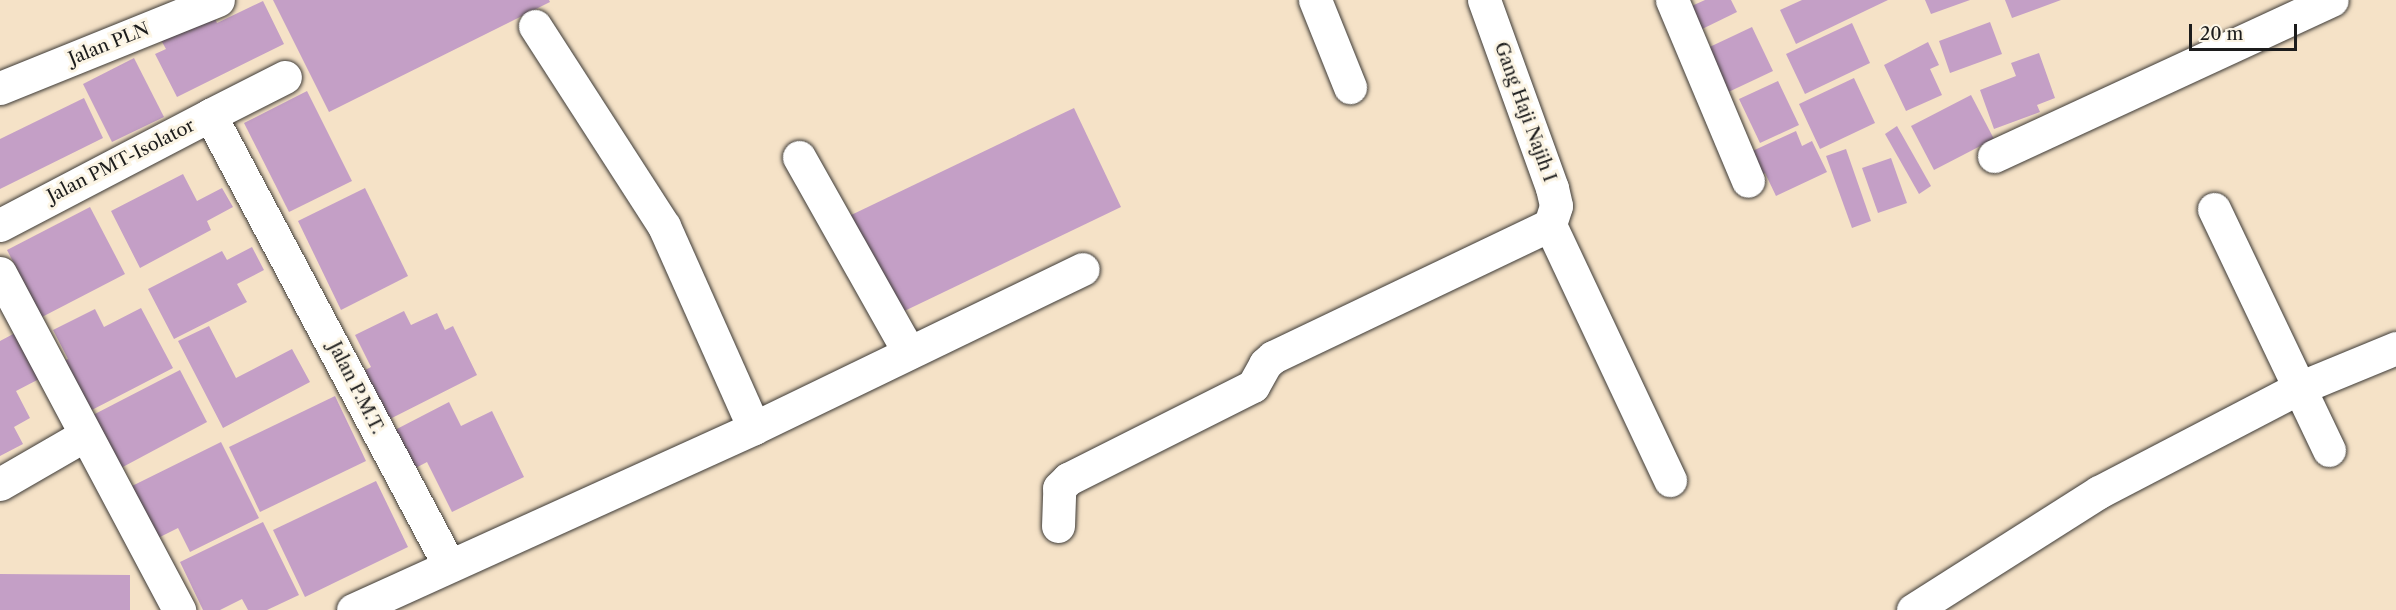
<!DOCTYPE html>
<html>
<head>
<meta charset="utf-8">
<style>
	body { margin:0 }
	#map { position:relative; width:2396px; height:610px; overflow:hidden; background:#f5e2c7; font-family:"Libre Caslon Text",serif }
	div>[style] { position:absolute }
	.building>* { inset:0; background:#c49fc6 }
	.roads { filter:drop-shadow(0 0 2px #3d3a36) drop-shadow(0 0 2px #3d3a36) }
	.minor>* { height:33px; margin:-16.5px; padding:0 16.5px; transform-origin:16.5px; border-radius:16.5px; background:#fff }
	span { translate:-50% -50%; white-space:nowrap; text-align:center; line-height:1.15; -webkit-text-stroke:6px #fcf5e5; paint-order:stroke }
	.street-label { font-size:18px; color:#1c1c1c }
	.scale { position:absolute; left:2189px; top:24px; width:108px; height:27px; box-sizing:border-box; border:3px solid #1c1c1c; border-top:0; padding-left:8px; font-size:18px; line-height:21px; white-space:nowrap; color:#1c1c1c; -webkit-text-stroke:4px #fcf5e5; paint-order:stroke }
</style>
</head>
<body>
<div id="map">
	<div class="building">
		<i style="clip-path:polygon(273px 0,549px 0,550px 2px,329px 112px)"></i>
		<i style="clip-path:polygon(1705px 0,1731px 0,1737px 12px,1696px 32px,1685px 9px)"></i>
		<i style="clip-path:polygon(1802px 0,1888px 0,1796px 44px,1780px 10px)"></i>
		<i style="clip-path:polygon(1925px 0,1970px 0,1931px 14px)"></i>
		<i style="clip-path:polygon(2005px 0,2061px 0,2012px 18px)"></i>
		<i style="clip-path:polygon(263px 1px,284px 44px,177px 97px,155px 54px,166px 49px,161px 40px,213px 14px,217px 23px)"></i>
		<i style="clip-path:polygon(1990px 22px,2002px 54px,1950px 73px,1939px 41px)"></i>
		<i style="clip-path:polygon(1852px 23px,1870px 63px,1805px 94px,1786px 54px)"></i>
		<i style="clip-path:polygon(1752px 27px,1773px 71px,1720px 96px,1699px 52px)"></i>
		<i style="clip-path:polygon(1928px 42px,1939px 65px,1930px 69px,1942px 95px,1906px 111px,1884px 65px)"></i>
		<i style="clip-path:polygon(2039px 53px,2055px 98px,2037px 105px,2040px 112px,1994px 129px,1980px 90px,2016px 76px,2011px 63px)"></i>
		<i style="clip-path:polygon(134px 58px,164px 117px,112px 142px,83px 84px)"></i>
		<i style="clip-path:polygon(1854px 78px,1875px 123px,1820px 149px,1799px 104px)"></i>
		<i style="clip-path:polygon(1778px 81px,1799px 125px,1760px 143px,1739px 99px)"></i>
		<i style="clip-path:polygon(307px 91px,352px 181px,289px 212px,244px 123px)"></i>
		<i style="clip-path:polygon(1971px 95px,1994px 139px,1934px 170px,1911px 126px)"></i>
		<i style="clip-path:polygon(84px 98px,103px 138px,0 189px,0 139px)"></i>
		<i style="clip-path:polygon(1074px 108px,1121px 207px,894px 316px,847px 217px)"></i>
		<i style="clip-path:polygon(1897px 126px,1931px 186px,1919px 194px,1885px 134px)"></i>
		<i style="clip-path:polygon(1796px 131px,1802px 146px,1812px 141px,1827px 172px,1776px 196px,1765px 173px,1757px 177px,1746px 154px)"></i>
		<i style="clip-path:polygon(1846px 149px,1871px 221px,1852px 228px,1826px 156px)"></i>
		<i style="clip-path:polygon(1891px 158px,1907px 203px,1878px 213px,1862px 168px)"></i>
		<i style="clip-path:polygon(183px 174px,197px 201px,222px 188px,233px 207px,207px 221px,211px 230px,140px 268px,111px 211px)"></i>
		<i style="clip-path:polygon(365px 188px,408px 276px,341px 310px,298px 221px)"></i>
		<i style="clip-path:polygon(90px 207px,125px 274px,42px 317px,7px 250px)"></i>
		<i style="clip-path:polygon(252px 247px,264px 270px,237px 284px,247px 302px,174px 339px,148px 289px,222px 251px,227px 260px)"></i>
		<i style="clip-path:polygon(141px 308px,173px 368px,86px 413px,60px 363px,68px 359px,53px 330px,95px 309px,104px 327px)"></i>
		<i style="clip-path:polygon(404px 311px,411px 325px,437px 313px,445px 330px,453px 326px,477px 375px,384px 422px,359px 373px,371px 367px,355px 335px)"></i>
		<i style="clip-path:polygon(209px 326px,236px 378px,292px 349px,310px 382px,223px 428px,178px 341px)"></i>
		<i style="clip-path:polygon(17px 332px,41px 378px,16px 391px,30px 418px,14px 427px,23px 444px,0 456px,0 341px)"></i>
		<i style="clip-path:polygon(180px 370px,207px 422px,119px 469px,91px 416px)"></i>
		<i style="clip-path:polygon(335px 396px,366px 461px,260px 512px,229px 447px)"></i>
		<i style="clip-path:polygon(449px 402px,461px 426px,492px 411px,524px 477px,452px 512px,427px 462px,410px 471px,391px 432px)"></i>
		<i style="clip-path:polygon(221px 442px,259px 518px,190px 552px,178px 528px,158px 538px,132px 486px)"></i>
		<i style="clip-path:polygon(376px 481px,408px 547px,305px 597px,273px 530px)"></i>
		<i style="clip-path:polygon(263px 522px,299px 595px,267px 610px,248px 610px,242px 599px,220px 610px,203px 610px,180px 562px)"></i>
		<i style="clip-path:polygon(0 574px,130px 575px,130px 610px,0 610px)"></i>
	</div>
	<div class="roads">
		<div class="minor">
			<i style="left:1315px;top:0;width:94px;rotate:68.1deg"></i>
			<i style="left:1484px;top:0;width:200px;rotate:70.1deg"></i>
			<i style="left:1552px;top:188px;width:18px;rotate:77deg"></i>
			<i style="left:1556px;top:206px;width:20px;rotate:108deg"></i>
			<i style="left:1672px;top:0;width:196px;rotate:67.2deg"></i>
			<i style="left:535px;top:26px;width:238px;rotate:57.2deg"></i>
			<i style="left:664px;top:226px;width:221px;rotate:66deg"></i>
			<i style="left:0;top:88px;width:235px;rotate:-22deg"></i>
			<i style="left:210px;top:115px;width:84px;rotate:-26.9deg"></i>
			<i style="left:1994px;top:156px;width:372px;rotate:-24.8deg"></i>
			<i style="left:799px;top:157px;width:224px;rotate:60.6deg"></i>
			<i style="left:2214px;top:209px;width:267px;rotate:64.5deg"></i>
			<i style="left:0;top:225px;width:237px;rotate:-27.6deg"></i>
			<i style="left:210px;top:115px;width:510px;rotate:62.03deg"></i>
			<i style="left:1550px;top:225px;width:282px;rotate:64.8deg"></i>
			<i style="left:0;top:273px;width:382px;rotate:62deg"></i>
			<i style="left:0;top:484px;width:98px;rotate:-30deg"></i>
			<i style="left:1058px;top:526px;width:38px;rotate:-88deg"></i>
			<i style="left:1059px;top:488px;width:13px;rotate:-45deg"></i>
			<i style="left:1068px;top:479px;width:207px;rotate:-26.7deg"></i>
			<i style="left:1253px;top:386px;width:25px;rotate:-61deg"></i>
			<i style="left:1265px;top:364px;width:11px;rotate:-41deg"></i>
			<i style="left:1273px;top:357px;width:307px;rotate:-25.5deg"></i>
			<i style="left:353px;top:610px;width:440px;rotate:-24.4deg"></i>
			<i style="left:754px;top:428px;width:365px;rotate:-25.8deg"></i>
			<i style="left:1913px;top:610px;width:220px;rotate:-32.4deg"></i>
			<i style="left:2099px;top:492px;width:225px;rotate:-27.5deg"></i>
			<i style="left:2299px;top:388px;width:105px;rotate:-22.4deg"></i>
		</div>
	</div>
	<div class="street-label">
		<span style="left:109px;top:44px;rotate:-22deg">Jalan PLN</span>
		<span style="left:1525px;top:112px;rotate:70deg">Gang Haji Najih I</span>
		<span style="left:121px;top:161px;rotate:-27deg">Jalan PMT-Isolator</span>
		<span style="left:356px;top:388px;rotate:63deg">Jalan P.M.T.</span>
	</div>
	<div class="scale">20 m</div>
</div>
</body>
</html>
